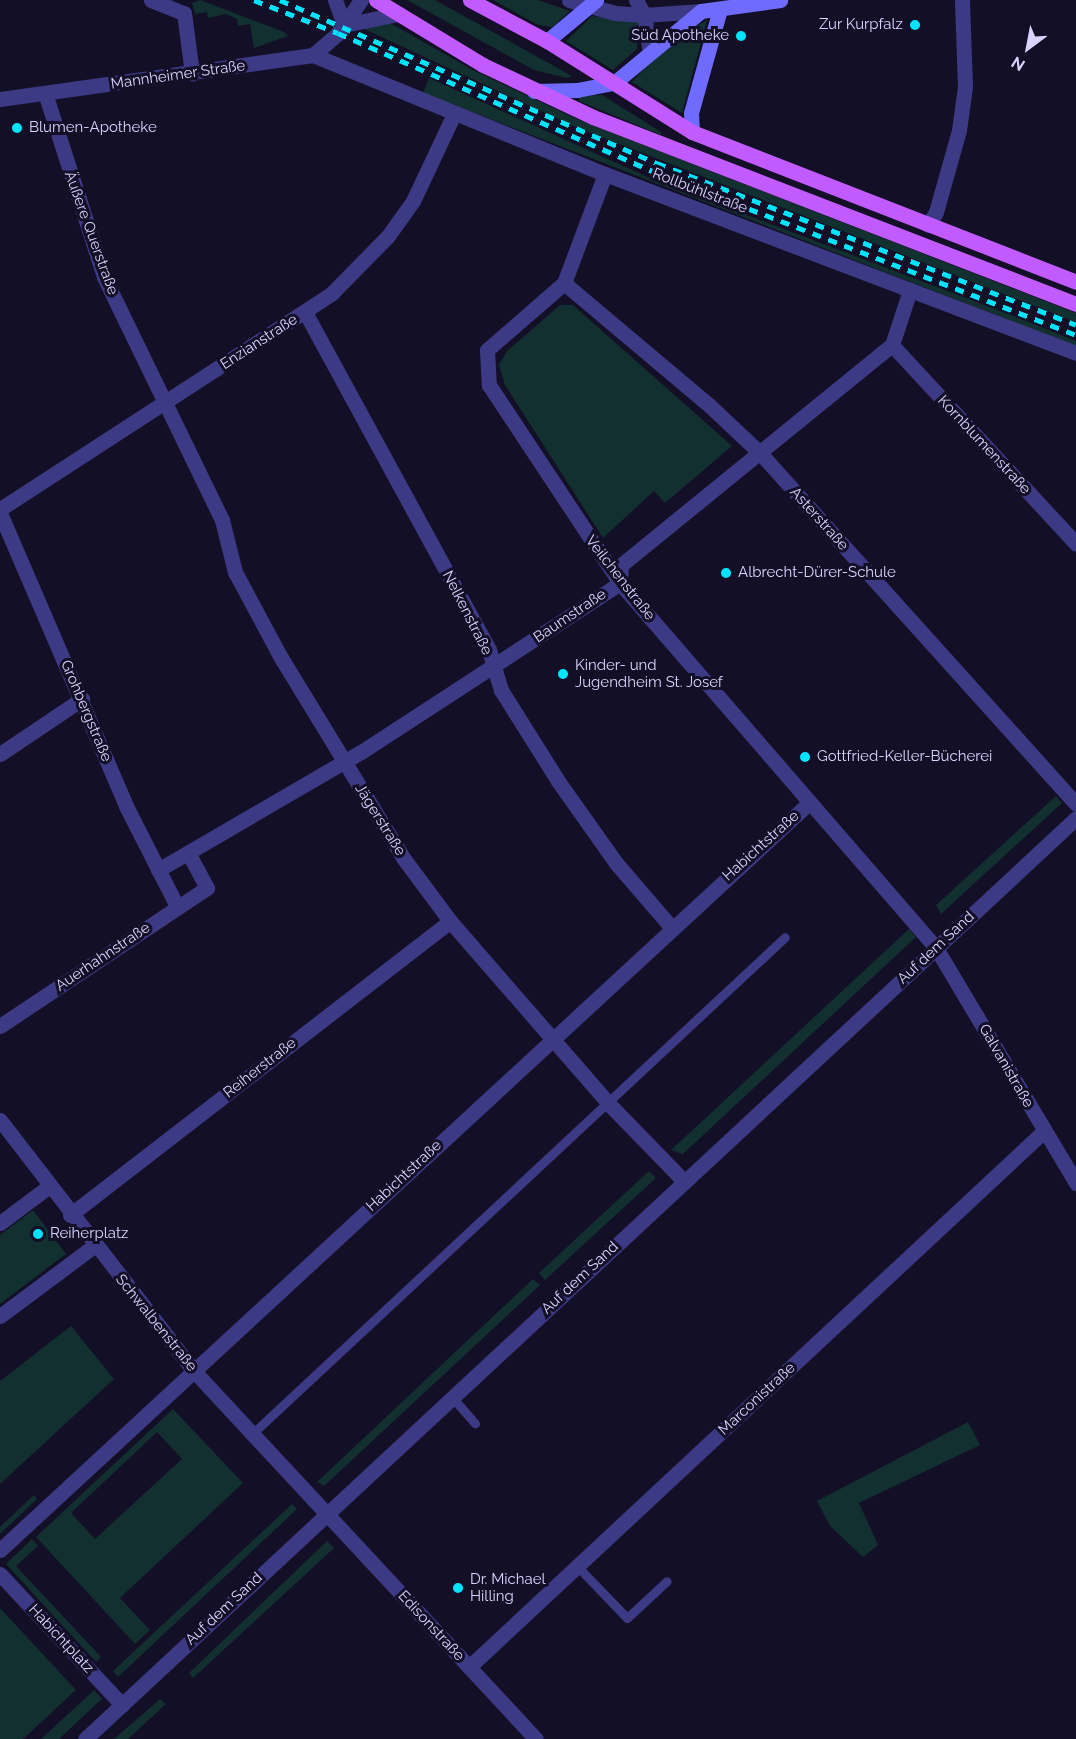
<!DOCTYPE html>
<html>
<head>
<meta charset="utf-8">
<style>
	body { margin:0 }
	#map { position:relative; width:1076px; height:1739px; overflow:hidden; background:#130f26; font-family:Raleway,sans-serif }
	div>[style] { position:absolute }
	.green>* { inset:0; background:#12302f }
	.service>* { height:9px; margin:-4.5px; padding:0 4.5px; transform-origin:4.5px; border-radius:4.5px; background:#3d3a85 }
	.minor>* { height:15px; margin:-7.5px; padding:0 7.5px; transform-origin:7.5px; border-radius:7.5px; background:#3d3a85 }
	.tertiary>* { height:15px; margin:-7.5px; padding:0 7.5px; transform-origin:7.5px; border-radius:7.5px; background:#3d3a85 }
	.secondary>* { height:15px; margin:-7.5px; padding:0 7.5px; transform-origin:7.5px; border-radius:7.5px; background:#6f6bff }
	.primary>* { height:15px; margin:-7.5px; padding:0 7.5px; transform-origin:7.5px; border-radius:7.5px; background:#c25bff }
	.rail>* { height:4.5px; margin-top:-2.25px; transform-origin:0; background:repeating-linear-gradient(90deg,#00e5ff 0 9px,transparent 0 17px) }
	.dots>* { width:16px; height:16px; translate:-50% -50%; box-sizing:border-box; border:3px solid #130f26; border-radius:50% }
	span { translate:-50% -50%; white-space:nowrap; text-align:center; line-height:1.15; -webkit-text-stroke:6px #130f26; paint-order:stroke }
	.poi-label { font-size:15px; color:#d9d4ff }
	.right { translate:-100% -50%; text-align:right }
	.left { translate:0 -50%; text-align:left }
	.street-label { font-size:15px; color:#d9d4ff }
	.north { position:absolute; left:998px; top:18px; width:60px; height:60px; -webkit-text-stroke:4px #130f26; paint-order:stroke; rotate:212deg; font-size:16px; font-weight:700; line-height:24px; text-align:center; color:#d9d4ff }
	.north::after { content:''; display:block; margin:auto; width:21px; height:27px; background:#d9d4ff; clip-path:polygon(50% 0,100% 100%,50% 72%,0 100%) }
</style>
</head>
<body>
<div id="map">
	<div class="green">
		<i style="clip-path:polygon(200px 0,284px 32px,288px 36px,254px 48px,250px 24px,238px 26px,237px 19px,226px 14px,208px 18px,207px 12px,195px 14px,192px 3px)"></i>
		<i style="clip-path:polygon(407px 0,435px 0,572px 76px,566px 78px,534px 70px)"></i>
		<i style="clip-path:polygon(493px 0,538px 0,570px 11px,552px 27px,538px 25px)"></i>
		<i style="clip-path:polygon(592px 16px,638px 22px,637px 49px,613px 70px,566px 41px)"></i>
		<i style="clip-path:polygon(707px 20px,682px 113px,632px 82px,670px 41px)"></i>
		<i style="clip-path:polygon(377px 22px,392px 24px,471px 69px,579px 120px,1076px 313px,1076px 322px,576px 127px,362px 28px)"></i>
		<i style="clip-path:polygon(429px 78px,652px 179px,1016px 317px,1076px 341px,1076px 346px,423px 93px)"></i>
		<i style="clip-path:polygon(602px 95px,661px 132px,661px 135px,579px 101px,579px 96px)"></i>
		<i style="clip-path:polygon(560px 305px,573px 305px,732px 446px,665px 503px,654px 491px,603px 538px,505px 385px,499px 365px,507px 351px)"></i>
		<i style="clip-path:polygon(1056px 796px,1062px 803px,941px 914px,936px 905px)"></i>
		<i style="clip-path:polygon(909px 929px,916px 937px,683px 1154px,671px 1150px)"></i>
		<i style="clip-path:polygon(649px 1171px,656px 1178px,545px 1280px,539px 1273px)"></i>
		<i style="clip-path:polygon(33px 1210px,66px 1254px,0 1304px,0 1235px)"></i>
		<i style="clip-path:polygon(533px 1279px,540px 1285px,324px 1486px,317px 1482px)"></i>
		<i style="clip-path:polygon(71px 1326px,114px 1379px,0 1484px,0 1381px)"></i>
		<i style="clip-path:polygon(evenodd,173px 1409px,243px 1483px,120px 1598px,150px 1630px,135px 1644px,36px 1537px,173px 1409px,157px 1432px,182px 1459px,95px 1539px,71px 1513px,157px 1432px)"></i>
		<i style="clip-path:polygon(968px 1422px,980px 1445px,859px 1503px,878px 1545px,863px 1557px,830px 1526px,817px 1501px)"></i>
		<i style="clip-path:polygon(34px 1495px,37px 1499px,0 1534px,0 1527px)"></i>
		<i style="clip-path:polygon(292px 1504px,297px 1509px,118px 1677px,113px 1671px)"></i>
		<i style="clip-path:polygon(32px 1539px,38px 1546px,16px 1566px,101px 1657px,96px 1662px,6px 1564px)"></i>
		<i style="clip-path:polygon(327px 1541px,334px 1548px,193px 1678px,189px 1673px)"></i>
		<i style="clip-path:polygon(0 1608px,76px 1690px,23px 1739px,0 1739px)"></i>
		<i style="clip-path:polygon(94px 1690px,102px 1699px,59px 1739px,41px 1739px)"></i>
		<i style="clip-path:polygon(160px 1699px,166px 1704px,128px 1739px,114px 1739px)"></i>
	</div>
	<div class="service">
		<i style="left:452px;top:1397px;width:35px;rotate:49deg"></i>
		<i style="left:253px;top:1433px;width:727px;rotate:-42.99deg"></i>
		<i style="left:577px;top:1566px;width:72px;rotate:46.1deg"></i>
		<i style="left:627px;top:1618px;width:54px;rotate:-42.8deg"></i>
	</div>
	<div class="minor">
		<i style="left:151px;top:0;width:35px;rotate:22deg"></i>
		<i style="left:184px;top:13px;width:61px;rotate:82.4deg"></i>
		<i style="left:313px;top:55px;width:315px;rotate:22.2deg"></i>
		<i style="left:605px;top:174px;width:504px;rotate:20.81deg"></i>
		<i style="left:45px;top:93px;width:193px;rotate:72.2deg"></i>
		<i style="left:104px;top:277px;width:270px;rotate:64.1deg"></i>
		<i style="left:222px;top:520px;width:54px;rotate:76deg"></i>
		<i style="left:235px;top:572px;width:95px;rotate:61.8deg"></i>
		<i style="left:280px;top:656px;width:238px;rotate:58.6deg"></i>
		<i style="left:404px;top:859px;width:77px;rotate:53.4deg"></i>
		<i style="left:450px;top:921px;width:242px;rotate:49deg"></i>
		<i style="left:609px;top:1104px;width:107px;rotate:45.8deg"></i>
		<i style="left:605px;top:174px;width:116px;rotate:110.6deg"></i>
		<i style="left:564px;top:283px;width:102px;rotate:139deg"></i>
		<i style="left:487px;top:350px;width:35px;rotate:87deg"></i>
		<i style="left:489px;top:385px;width:237px;rotate:56.5deg"></i>
		<i style="left:620px;top:583px;width:483px;rotate:49.1deg"></i>
		<i style="left:936px;top:948px;width:274px;rotate:59.2deg"></i>
		<i style="left:928px;top:225px;width:15px;rotate:-58deg"></i>
		<i style="left:936px;top:212px;width:85px;rotate:-74.3deg"></i>
		<i style="left:959px;top:130px;width:43px;rotate:-82.1deg"></i>
		<i style="left:965px;top:87px;width:87px;rotate:-92deg"></i>
		<i style="left:564px;top:283px;width:189px;rotate:40.1deg"></i>
		<i style="left:709px;top:405px;width:70px;rotate:43.3deg"></i>
		<i style="left:760px;top:453px;width:472px;rotate:48deg"></i>
		<i style="left:305px;top:312px;width:385px;rotate:61.4deg"></i>
		<i style="left:489px;top:650px;width:42px;rotate:73.3deg"></i>
		<i style="left:501px;top:690px;width:107px;rotate:57.9deg"></i>
		<i style="left:558px;top:781px;width:100px;rotate:54.7deg"></i>
		<i style="left:616px;top:863px;width:86px;rotate:49.3deg"></i>
		<i style="left:892px;top:345px;width:271px;rotate:47.2deg"></i>
		<i style="left:0;top:509px;width:396px;rotate:-33deg"></i>
		<i style="left:332px;top:293px;width:80px;rotate:-45.5deg"></i>
		<i style="left:388px;top:236px;width:43px;rotate:-54.5deg"></i>
		<i style="left:413px;top:201px;width:96px;rotate:-64.8deg"></i>
		<i style="left:0;top:513px;width:319px;rotate:66.7deg"></i>
		<i style="left:126px;top:806px;width:112px;rotate:63deg"></i>
		<i style="left:0;top:754px;width:99px;rotate:-33.9deg"></i>
		<i style="left:158px;top:870px;width:235px;rotate:-30.2deg"></i>
		<i style="left:361px;top:752px;width:309px;rotate:-33.1deg"></i>
		<i style="left:620px;top:583px;width:18px;rotate:-87deg"></i>
		<i style="left:621px;top:565px;width:349px;rotate:-39.1deg"></i>
		<i style="left:892px;top:345px;width:58px;rotate:-71.9deg"></i>
		<i style="left:0;top:1026px;width:249px;rotate:-33.7deg"></i>
		<i style="left:207px;top:888px;width:40px;rotate:-118deg"></i>
		<i style="left:0;top:1120px;width:317px;rotate:52.3deg"></i>
		<i style="left:194px;top:1371px;width:502px;rotate:47.1deg"></i>
		<i style="left:70px;top:1215px;width:480px;rotate:-37.7deg"></i>
		<i style="left:0;top:1223px;width:60px;rotate:-36.9deg"></i>
		<i style="left:0;top:1316px;width:117px;rotate:-36.7deg"></i>
		<i style="left:0;top:1550px;width:1101px;rotate:-42.72deg"></i>
		<i style="left:0;top:1574px;width:179px;rotate:47deg"></i>
		<i style="left:469px;top:1667px;width:786px;rotate:-42.99deg"></i>
	</div>
	<div class="tertiary">
		<i style="left:335px;top:0;width:27px;rotate:70deg"></i>
		<i style="left:569px;top:0;width:48px;rotate:15.8deg"></i>
		<i style="left:615px;top:13px;width:29px;rotate:4deg"></i>
		<i style="left:644px;top:15px;width:57px;rotate:-4deg"></i>
		<i style="left:636px;top:0;width:17px;rotate:62deg"></i>
		<i style="left:644px;top:15px;width:36px;rotate:81deg"></i>
		<i style="left:344px;top:25px;width:54px;rotate:-11.7deg"></i>
		<i style="left:0;top:99px;width:316px;rotate:-8deg"></i>
		<i style="left:313px;top:55px;width:33px;rotate:-41deg"></i>
		<i style="left:338px;top:33px;width:40px;rotate:-55.1deg"></i>
		<i style="left:85px;top:1739px;width:1353px;rotate:-42.9deg"></i>
	</div>
	<div class="secondary">
		<i style="left:547px;top:41px;width:64px;rotate:-39.9deg"></i>
		<i style="left:534px;top:91px;width:43px;rotate:-1.3deg"></i>
		<i style="left:577px;top:90px;width:38px;rotate:-11deg"></i>
		<i style="left:614px;top:83px;width:113px;rotate:-39.6deg"></i>
		<i style="left:701px;top:11px;width:80px;rotate:-7.9deg"></i>
		<i style="left:692px;top:132px;width:19px;rotate:-93deg"></i>
		<i style="left:691px;top:113px;width:108px;rotate:-74.4deg"></i>
	</div>
	<div class="primary">
		<i style="left:376px;top:0;width:125px;rotate:31.3deg"></i>
		<i style="left:483px;top:65px;width:122px;rotate:25.3deg"></i>
		<i style="left:593px;top:117px;width:518px;rotate:21.16deg"></i>
		<i style="left:470px;top:0;width:87px;rotate:28deg"></i>
		<i style="left:547px;top:41px;width:171px;rotate:32.1deg"></i>
		<i style="left:692px;top:132px;width:412px;rotate:21.3deg"></i>
	</div>
	<div class="rail">
		<i style="left:254px;top:0;width:90px;rotate:21.4deg"></i>
		<i style="left:338px;top:33px;width:345px;rotate:23.7deg"></i>
		<i style="left:654px;top:172px;width:452px;rotate:21.1deg"></i>
		<i style="left:280px;top:0;width:411px;rotate:23.4deg"></i>
		<i style="left:657px;top:163px;width:449px;rotate:21.1deg"></i>
	</div>
	<div class="dots">
		<i style="left:915px;top:25px;background:#00e5ff"></i>
		<i style="left:741px;top:36px;background:#00e5ff"></i>
		<i style="left:17px;top:128px;background:#00e5ff"></i>
		<i style="left:726px;top:573px;background:#00e5ff"></i>
		<i style="left:563px;top:674px;background:#00e5ff"></i>
		<i style="left:805px;top:757px;background:#00e5ff"></i>
		<i style="left:38px;top:1234px;background:#00e5ff"></i>
		<i style="left:458px;top:1588px;background:#00e5ff"></i>
	</div>
	<div class="poi-label">
		<span class="right" style="left:903px;top:25px">Zur Kurpfalz</span>
		<span class="right" style="left:729px;top:36px">Süd Apotheke</span>
		<span class="left" style="left:29px;top:128px">Blumen-Apotheke</span>
		<span class="left" style="left:738px;top:573px">Albrecht-Dürer-Schule</span>
		<span class="left" style="left:575px;top:674px">Kinder- und<br>Jugendheim St. Josef</span>
		<span class="left" style="left:817px;top:757px">Gottfried-Keller-Bücherei</span>
		<span class="left" style="left:50px;top:1234px">Reiherplatz</span>
		<span class="left" style="left:470px;top:1588px">Dr. Michael<br>Hilling</span>
	</div>
	<div class="street-label">
		<span style="left:178px;top:75px;rotate:-8deg">Mannheimer Straße</span>
		<span style="left:700px;top:191px;rotate:21deg">Rollbühlstraße</span>
		<span style="left:91px;top:233px;rotate:70deg">Äußere Querstraße</span>
		<span style="left:259px;top:342px;rotate:-33deg">Enzianstraße</span>
		<span style="left:984px;top:445px;rotate:47deg">Kornblumenstraße</span>
		<span style="left:819px;top:519px;rotate:48deg">Asterstraße</span>
		<span style="left:620px;top:578px;rotate:52deg">Veilchenstraße</span>
		<span style="left:467px;top:613px;rotate:63deg">Nelkenstraße</span>
		<span style="left:570px;top:616px;rotate:-34deg">Baumstraße</span>
		<span style="left:86px;top:711px;rotate:67deg">Grohbergstraße</span>
		<span style="left:380px;top:820px;rotate:58deg">Jägerstraße</span>
		<span style="left:761px;top:846px;rotate:-42deg">Habichtstraße</span>
		<span style="left:936px;top:948px;rotate:-43deg">Auf dem Sand</span>
		<span style="left:103px;top:957px;rotate:-34deg">Auerhahnstraße</span>
		<span style="left:1006px;top:1066px;rotate:60deg">Galvanistraße</span>
		<span style="left:260px;top:1068px;rotate:-38deg">Reiherstraße</span>
		<span style="left:404px;top:1176px;rotate:-43deg">Habichtstraße</span>
		<span style="left:580px;top:1278px;rotate:-43deg">Auf dem Sand</span>
		<span style="left:156px;top:1323px;rotate:51deg">Schwalbenstraße</span>
		<span style="left:757px;top:1399px;rotate:-43deg">Marconistraße</span>
		<span style="left:224px;top:1609px;rotate:-43deg">Auf dem Sand</span>
		<span style="left:431px;top:1626px;rotate:47deg">Edisonstraße</span>
		<span style="left:61px;top:1639px;rotate:47deg">Habichtplatz</span>
	</div>
	<div class="north">N</div>
</div>
</body>
</html>
